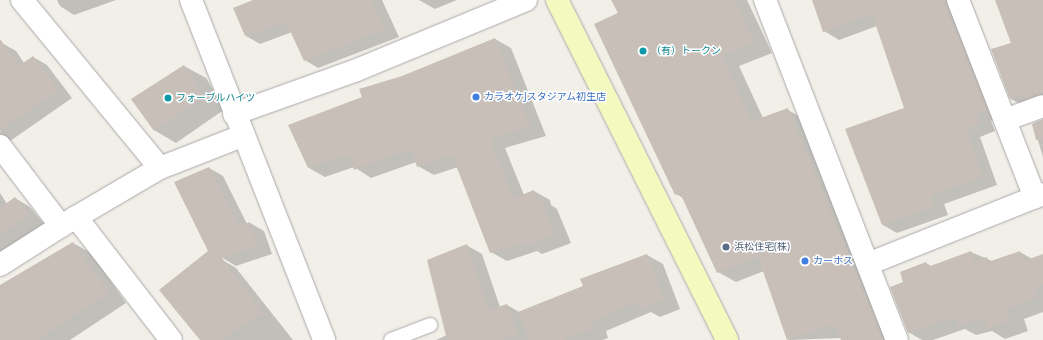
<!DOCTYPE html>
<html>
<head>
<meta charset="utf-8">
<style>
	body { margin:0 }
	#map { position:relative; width:1043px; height:340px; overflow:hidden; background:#f2efe9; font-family:"Open Sans","Noto Sans JP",sans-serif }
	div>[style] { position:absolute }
	.shadow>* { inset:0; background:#0003 }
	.building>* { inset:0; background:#c7bfb8 }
	.roads { filter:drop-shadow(0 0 1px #a9a9a9) drop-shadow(0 0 1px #a9a9a9) }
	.lane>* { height:14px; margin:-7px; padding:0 7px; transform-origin:7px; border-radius:7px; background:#fff }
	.street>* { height:22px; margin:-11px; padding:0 11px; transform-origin:11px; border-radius:11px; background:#fff }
	.secondary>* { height:22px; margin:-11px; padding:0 11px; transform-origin:11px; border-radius:11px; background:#f4f9c0 }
	.dots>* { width:11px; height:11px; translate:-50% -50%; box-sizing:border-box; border:2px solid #fff; border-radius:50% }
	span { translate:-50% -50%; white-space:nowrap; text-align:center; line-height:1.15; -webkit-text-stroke:3px #fff; paint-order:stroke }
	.culture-label { font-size:10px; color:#0d838f }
	.left { translate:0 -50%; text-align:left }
	.shop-label { font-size:10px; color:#366cbe }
	.service-label { font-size:10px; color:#4e5e75 }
</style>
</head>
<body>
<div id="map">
	<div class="shadow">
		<i style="clip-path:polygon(57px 0,116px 0,74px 15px,60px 6px)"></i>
		<i style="clip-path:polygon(255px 0,382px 0,399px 37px,318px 68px,305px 60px,292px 32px,260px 44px,246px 36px,234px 8px)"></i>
		<i style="clip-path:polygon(419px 0,457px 0,435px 9px)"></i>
		<i style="clip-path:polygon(612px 0,747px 0,772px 53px,739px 66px,763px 118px,788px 110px,806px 120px,896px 340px,842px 340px,842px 338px,789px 340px,764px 271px,736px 282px,718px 272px,683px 198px,676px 194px,619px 14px)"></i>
		<i style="clip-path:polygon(813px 0,964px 0,1001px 117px,991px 121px,995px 131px,980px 137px,997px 185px,944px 204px,948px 215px,897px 233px,883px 225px,846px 129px,905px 108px,877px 26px,839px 40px,824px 31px)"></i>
		<i style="clip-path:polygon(996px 0,1043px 0,1043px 107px,1026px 107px,1011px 99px,1012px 43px)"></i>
		<i style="clip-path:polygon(495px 39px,511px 48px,546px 136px,505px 148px,524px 195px,534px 191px,550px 200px,551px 205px,557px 209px,571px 243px,542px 254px,537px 251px,507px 261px,491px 252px,458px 167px,434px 175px,418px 166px,416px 162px,371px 178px,354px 167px,325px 177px,309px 168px,363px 98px,402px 77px)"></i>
		<i style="clip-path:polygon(2px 43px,16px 51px,24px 63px,33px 57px,47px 65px,72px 98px,0 148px)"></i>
		<i style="clip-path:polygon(184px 66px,206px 78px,225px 109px,176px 143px,154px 130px)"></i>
		<i style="clip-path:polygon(1043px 120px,1043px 157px,1033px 124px)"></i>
		<i style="clip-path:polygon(209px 168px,223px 176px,247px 224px,250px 223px,264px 231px,272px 254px,236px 266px,221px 257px,221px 259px,236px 268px,293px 340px,200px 340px,209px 252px,175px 183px)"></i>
		<i style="clip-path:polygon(0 193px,7px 204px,15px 198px,30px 207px,44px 224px,0 254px)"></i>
		<i style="clip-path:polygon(73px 243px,91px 253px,126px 303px,70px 340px,0 340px,0 295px)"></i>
		<i style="clip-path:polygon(466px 245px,482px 254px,500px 307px,507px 305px,519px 312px,584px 286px,647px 255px,663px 264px,680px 309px,660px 317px,651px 312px,606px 331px,608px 338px,603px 340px,436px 340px,447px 335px)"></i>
		<i style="clip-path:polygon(971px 252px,992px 261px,1020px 252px,1032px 259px,1043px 255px,1043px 312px,1024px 319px,1028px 331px,1005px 339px,992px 331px,976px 335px,965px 329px,933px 340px,922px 340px,908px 332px,905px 282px,926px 263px,931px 266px)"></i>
	</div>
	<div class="building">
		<i style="clip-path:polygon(253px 0,372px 0,385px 29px,304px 61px,286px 22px,245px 36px,233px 8px)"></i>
		<i style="clip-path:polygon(611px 0,735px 0,754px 43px,722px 56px,752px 121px,788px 108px,884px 340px,841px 340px,835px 324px,787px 340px,758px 257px,717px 273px,680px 193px,675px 195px,594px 24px,618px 13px)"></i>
		<i style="clip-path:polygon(812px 0,945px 0,987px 109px,977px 112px,981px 123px,966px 129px,983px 177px,930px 196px,934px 207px,882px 225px,845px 129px,904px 108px,872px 14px,823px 32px)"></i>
		<i style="clip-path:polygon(995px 0,1043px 0,1043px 94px,1025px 99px,1023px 94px,1010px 99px,991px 49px,1011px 43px)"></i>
		<i style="clip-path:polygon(495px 38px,531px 127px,490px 139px,514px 198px,534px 190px,537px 200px,541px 198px,555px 234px,526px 246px,523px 242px,490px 253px,452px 155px,417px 167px,411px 149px,354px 170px,348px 155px,308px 168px,288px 125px,362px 97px,359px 89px,402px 76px)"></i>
		<i style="clip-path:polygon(0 39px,19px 66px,33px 56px,59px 90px,0 130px)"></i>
		<i style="clip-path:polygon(184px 65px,204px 97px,154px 131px,131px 99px)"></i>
		<i style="clip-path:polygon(1043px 119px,1043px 139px,1036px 140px,1032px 124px)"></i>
		<i style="clip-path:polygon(209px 167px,239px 226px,250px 222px,258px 246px,222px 258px,263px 313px,222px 340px,200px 340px,159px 290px,208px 251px,174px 182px)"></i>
		<i style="clip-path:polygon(15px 197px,30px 215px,0 235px,0 208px)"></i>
		<i style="clip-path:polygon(73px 242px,109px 293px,38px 340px,0 340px,0 285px)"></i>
		<i style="clip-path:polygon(467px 244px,489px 310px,507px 304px,518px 334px,501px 340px,447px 340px,427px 260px)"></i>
		<i style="clip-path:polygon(971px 251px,974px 261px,987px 257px,988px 262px,1020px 251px,1024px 261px,1043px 254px,1043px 284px,1034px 288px,1038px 298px,1007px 309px,1011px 321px,987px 329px,984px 318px,958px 326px,955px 317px,908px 333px,890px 287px,903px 282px,900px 272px,926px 262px,928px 267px)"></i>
		<i style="clip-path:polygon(647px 254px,665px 300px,643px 309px,638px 302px,590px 322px,593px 329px,564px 340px,528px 340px,518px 312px,583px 286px,580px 279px)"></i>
	</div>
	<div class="roads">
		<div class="lane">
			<i style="left:391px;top:340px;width:42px;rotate:-21deg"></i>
		</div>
		<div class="street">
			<i style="left:22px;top:0;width:217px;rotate:50.6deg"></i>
			<i style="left:191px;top:0;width:365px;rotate:68.6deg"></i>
			<i style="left:765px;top:0;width:365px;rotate:68.8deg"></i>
			<i style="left:958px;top:0;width:212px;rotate:68.7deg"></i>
			<i style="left:234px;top:114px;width:131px;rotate:-19.7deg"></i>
			<i style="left:357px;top:70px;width:183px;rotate:-22.5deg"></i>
			<i style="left:1005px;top:120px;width:40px;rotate:-20.2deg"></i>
			<i style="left:0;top:146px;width:101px;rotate:52.7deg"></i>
			<i style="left:76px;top:217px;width:155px;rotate:52.3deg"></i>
			<i style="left:868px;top:264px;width:188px;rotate:-21.8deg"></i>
			<i style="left:0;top:265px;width:72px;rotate:-32.6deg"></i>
			<i style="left:61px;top:226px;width:115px;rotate:-30.4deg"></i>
			<i style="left:160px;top:168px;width:90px;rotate:-21.4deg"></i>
		</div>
		<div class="secondary">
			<i style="left:557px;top:0;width:380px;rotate:63.4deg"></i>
		</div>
	</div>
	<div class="dots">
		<i style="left:643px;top:51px;background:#0f9aa8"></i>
		<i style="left:476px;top:97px;background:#3f7fe0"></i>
		<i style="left:168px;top:98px;background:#0f9aa8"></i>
		<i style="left:726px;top:247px;background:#5c6f8a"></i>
		<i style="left:805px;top:261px;background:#3f7fe0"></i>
	</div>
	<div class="culture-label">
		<span class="left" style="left:651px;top:51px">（有）トークン</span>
		<span class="left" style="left:176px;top:98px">フォーブルハイツ</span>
	</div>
	<div class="shop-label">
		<span class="left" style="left:484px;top:97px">カラオケJスタジアム初生店</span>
		<span class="left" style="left:813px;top:261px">カーホス</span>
	</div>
	<div class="service-label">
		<span class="left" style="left:734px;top:247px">浜松住宅(株)</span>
	</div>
</div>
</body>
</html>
